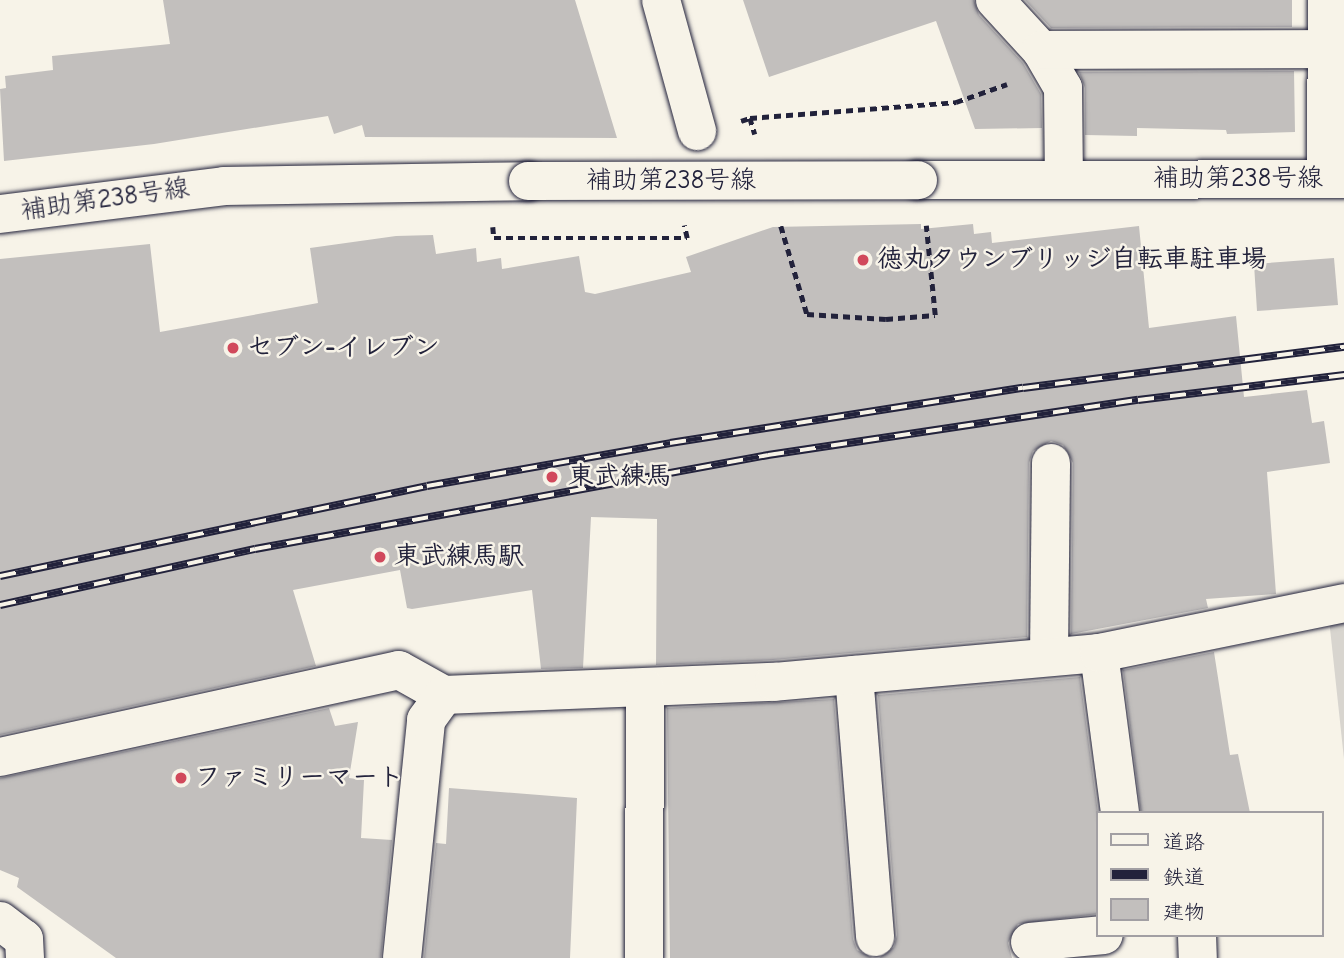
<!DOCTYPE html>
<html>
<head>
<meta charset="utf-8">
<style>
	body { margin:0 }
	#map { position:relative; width:1344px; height:958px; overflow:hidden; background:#f7f3e8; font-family:"Comic Neue","Klee One",sans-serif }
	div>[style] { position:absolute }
	.green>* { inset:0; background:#d8d5cf }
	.building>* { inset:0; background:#c2bfbd }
	.path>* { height:4.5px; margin-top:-2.25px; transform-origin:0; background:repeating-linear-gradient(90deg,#22223b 0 7px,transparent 0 12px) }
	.roads { filter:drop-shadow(0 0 2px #22223b) drop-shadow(0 0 2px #22223b) }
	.minor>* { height:38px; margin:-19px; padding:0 19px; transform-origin:19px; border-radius:19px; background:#f7f3e8 }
	.rail>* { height:8px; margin-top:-4px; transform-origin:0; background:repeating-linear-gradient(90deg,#f7f3e8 0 16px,#22223b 0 32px); box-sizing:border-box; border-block:2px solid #22223b }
	.bridges { filter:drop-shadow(0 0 2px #22223b) drop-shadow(0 0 2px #22223b) }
	.minor-bridge>* { height:38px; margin:-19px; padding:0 19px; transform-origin:19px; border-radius:19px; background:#f7f3e8 }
	.dots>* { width:19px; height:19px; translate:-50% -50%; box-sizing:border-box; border:4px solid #f7f3e8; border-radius:50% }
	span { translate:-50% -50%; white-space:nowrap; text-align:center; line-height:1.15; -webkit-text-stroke:5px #f7f3e8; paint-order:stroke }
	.street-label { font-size:26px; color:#22223b }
	.poi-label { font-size:26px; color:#22223b; font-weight:700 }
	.left { translate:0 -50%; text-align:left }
	.legend { position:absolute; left:1096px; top:811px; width:228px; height:126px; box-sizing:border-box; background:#f7f3e8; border:2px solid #a29fa3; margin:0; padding:9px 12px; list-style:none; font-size:21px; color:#22223b }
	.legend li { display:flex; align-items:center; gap:14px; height:35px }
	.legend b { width:35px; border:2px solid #a29fa3 }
</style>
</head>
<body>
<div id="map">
	<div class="green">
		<i style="clip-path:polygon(1344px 616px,1344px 759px,1329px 619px)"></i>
	</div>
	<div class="building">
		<i style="clip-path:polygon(163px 0,575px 0,617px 138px,365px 137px,362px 125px,334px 134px,328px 116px,154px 144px,4px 161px,0 89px,6px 88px,5px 76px,53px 70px,52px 56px,170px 44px)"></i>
		<i style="clip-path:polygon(743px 0,974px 0,979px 15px,1023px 63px,1041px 94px,1042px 128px,975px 129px,936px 21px,769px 77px)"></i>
		<i style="clip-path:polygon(1025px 0,1292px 0,1292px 27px,1051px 28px)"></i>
		<i style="clip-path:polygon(1294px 71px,1295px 132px,1227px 134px,1226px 130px,1137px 128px,1137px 136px,1085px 135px,1085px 88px,1079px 72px)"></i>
		<i style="clip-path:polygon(921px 224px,921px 229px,973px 224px,974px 234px,991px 232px,992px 243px,1139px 226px,1149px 328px,1236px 316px,1244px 397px,1307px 390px,1312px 423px,1324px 421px,1330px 463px,1267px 472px,1276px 594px,1206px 599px,1208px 608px,1071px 634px,1073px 463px,1063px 445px,1051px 441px,1033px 451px,1029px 463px,1027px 637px,773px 660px,656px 665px,657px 519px,591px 517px,583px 668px,541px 669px,532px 590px,412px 609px,407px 608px,400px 570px,293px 590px,316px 666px,0 735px,0 259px,150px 244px,160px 332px,318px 303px,310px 248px,396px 236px,433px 235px,436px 254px,476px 248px,477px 262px,501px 258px,502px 269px,579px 256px,585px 292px,595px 294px,691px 272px,686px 257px,773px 227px)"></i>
		<i style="clip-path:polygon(1334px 258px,1338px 305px,1257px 311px,1254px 264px)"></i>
		<i style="clip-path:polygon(1214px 652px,1230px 755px,1238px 754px,1250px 813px,1141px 813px,1123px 670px)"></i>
		<i style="clip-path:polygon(1080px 677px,1098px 813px,1097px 914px,1018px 924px,1008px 943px,1012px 958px,879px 958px,894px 947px,897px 935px,878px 695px)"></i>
		<i style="clip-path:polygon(834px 699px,853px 939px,857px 950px,872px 958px,670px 958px,667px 708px)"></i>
		<i style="clip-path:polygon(329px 708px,335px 726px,358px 722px,349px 778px,364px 780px,361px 838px,392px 840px,381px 958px,116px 958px,17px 887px,19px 878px,0 870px,0 778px)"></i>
		<i style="clip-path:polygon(449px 788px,577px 798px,570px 958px,424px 958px,436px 843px,446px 844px)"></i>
	</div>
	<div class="path">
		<i style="left:750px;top:118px;width:207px;rotate:-4.4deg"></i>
		<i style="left:956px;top:102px;width:54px;rotate:-19.4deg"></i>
		<i style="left:741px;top:121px;width:9px;rotate:-18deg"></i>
		<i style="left:750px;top:118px;width:17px;rotate:73deg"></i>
		<i style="left:781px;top:226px;width:92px;rotate:73.5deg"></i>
		<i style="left:807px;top:314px;width:79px;rotate:3.6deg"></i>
		<i style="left:886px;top:319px;width:49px;rotate:-4.7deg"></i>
		<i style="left:935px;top:315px;width:90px;rotate:-95.7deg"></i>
		<i style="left:493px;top:227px;width:11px;rotate:85deg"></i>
		<i style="left:494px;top:238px;width:193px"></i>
		<i style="left:687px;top:238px;width:13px;rotate:-103deg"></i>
	</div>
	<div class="roads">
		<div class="minor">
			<i style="left:661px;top:0;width:136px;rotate:74.6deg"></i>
			<i style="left:995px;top:0;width:68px;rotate:47.4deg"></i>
			<i style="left:1041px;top:50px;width:44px;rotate:59.9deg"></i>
			<i style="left:1063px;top:88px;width:92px;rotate:89.4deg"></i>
			<i style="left:1041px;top:50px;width:286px;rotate:-0.2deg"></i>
			<i style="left:1326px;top:179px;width:179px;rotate:-89.7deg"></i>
			<i style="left:918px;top:180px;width:426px;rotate:-0.1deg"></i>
			<i style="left:0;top:214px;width:226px;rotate:-7.1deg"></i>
			<i style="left:224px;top:186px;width:304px;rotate:-0.9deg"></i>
			<i style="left:1099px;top:653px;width:161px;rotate:82.5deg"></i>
			<i style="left:1049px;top:656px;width:193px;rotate:-89.4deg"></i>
			<i style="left:854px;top:675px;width:263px;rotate:85.4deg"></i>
			<i style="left:0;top:757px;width:408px;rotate:-12.3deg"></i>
			<i style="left:399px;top:670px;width:51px;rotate:29.1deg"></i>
			<i style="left:444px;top:695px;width:330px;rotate:-2.3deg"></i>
			<i style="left:774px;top:682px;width:326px;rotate:-5.1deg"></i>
			<i style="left:1099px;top:653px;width:250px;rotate:-11.5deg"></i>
			<i style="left:0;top:921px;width:30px;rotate:37deg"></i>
			<i style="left:24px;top:939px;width:19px;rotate:87deg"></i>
			<i style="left:1197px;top:935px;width:23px;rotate:88deg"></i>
			<i style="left:1030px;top:942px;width:74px;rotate:-5.4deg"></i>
			<i style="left:402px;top:958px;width:239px;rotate:-84.2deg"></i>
			<i style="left:426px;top:720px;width:31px;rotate:-54deg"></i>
			<i style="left:644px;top:958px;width:270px;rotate:-89.8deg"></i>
		</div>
	</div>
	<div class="rail">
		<i style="left:0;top:576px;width:436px;rotate:-11.9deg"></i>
		<i style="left:427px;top:486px;width:247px;rotate:-10deg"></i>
		<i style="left:670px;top:443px;width:357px;rotate:-8.9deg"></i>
		<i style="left:1023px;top:388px;width:324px;rotate:-7.3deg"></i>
		<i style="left:0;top:605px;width:261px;rotate:-12.4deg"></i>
		<i style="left:255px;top:549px;width:522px;rotate:-10.38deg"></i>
		<i style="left:768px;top:455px;width:374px;rotate:-8.5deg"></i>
		<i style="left:1138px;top:400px;width:208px;rotate:-6.9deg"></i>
	</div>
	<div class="bridges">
		<div class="minor-bridge">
			<i style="left:528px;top:181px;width:390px;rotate:-0.1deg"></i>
		</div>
	</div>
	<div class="dots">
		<i style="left:863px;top:260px;background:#d1495b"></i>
		<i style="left:233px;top:348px;background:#d1495b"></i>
		<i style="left:552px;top:477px;background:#d1495b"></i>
		<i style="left:380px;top:557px;background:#d1495b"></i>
		<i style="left:181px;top:778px;background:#d1495b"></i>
	</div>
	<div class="street-label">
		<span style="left:1238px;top:179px">補助第238号線</span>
		<span style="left:671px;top:181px">補助第238号線</span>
		<span style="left:105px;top:200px;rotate:-8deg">補助第238号線</span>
	</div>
	<div class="poi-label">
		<span class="left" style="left:877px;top:260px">徳丸タウンブリッジ自転車駐車場</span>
		<span class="left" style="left:247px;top:348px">セブン-イレブン</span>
		<span class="left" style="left:568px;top:477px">東武練馬</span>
		<span class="left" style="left:394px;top:557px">東武練馬駅</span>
		<span class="left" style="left:195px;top:778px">ファミリーマート</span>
	</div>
	<ul class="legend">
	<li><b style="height:9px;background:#f7f3e8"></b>道路</li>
	<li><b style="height:9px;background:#22223b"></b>鉄道</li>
	<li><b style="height:19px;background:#c2bfbd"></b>建物</li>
	</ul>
</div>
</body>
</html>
